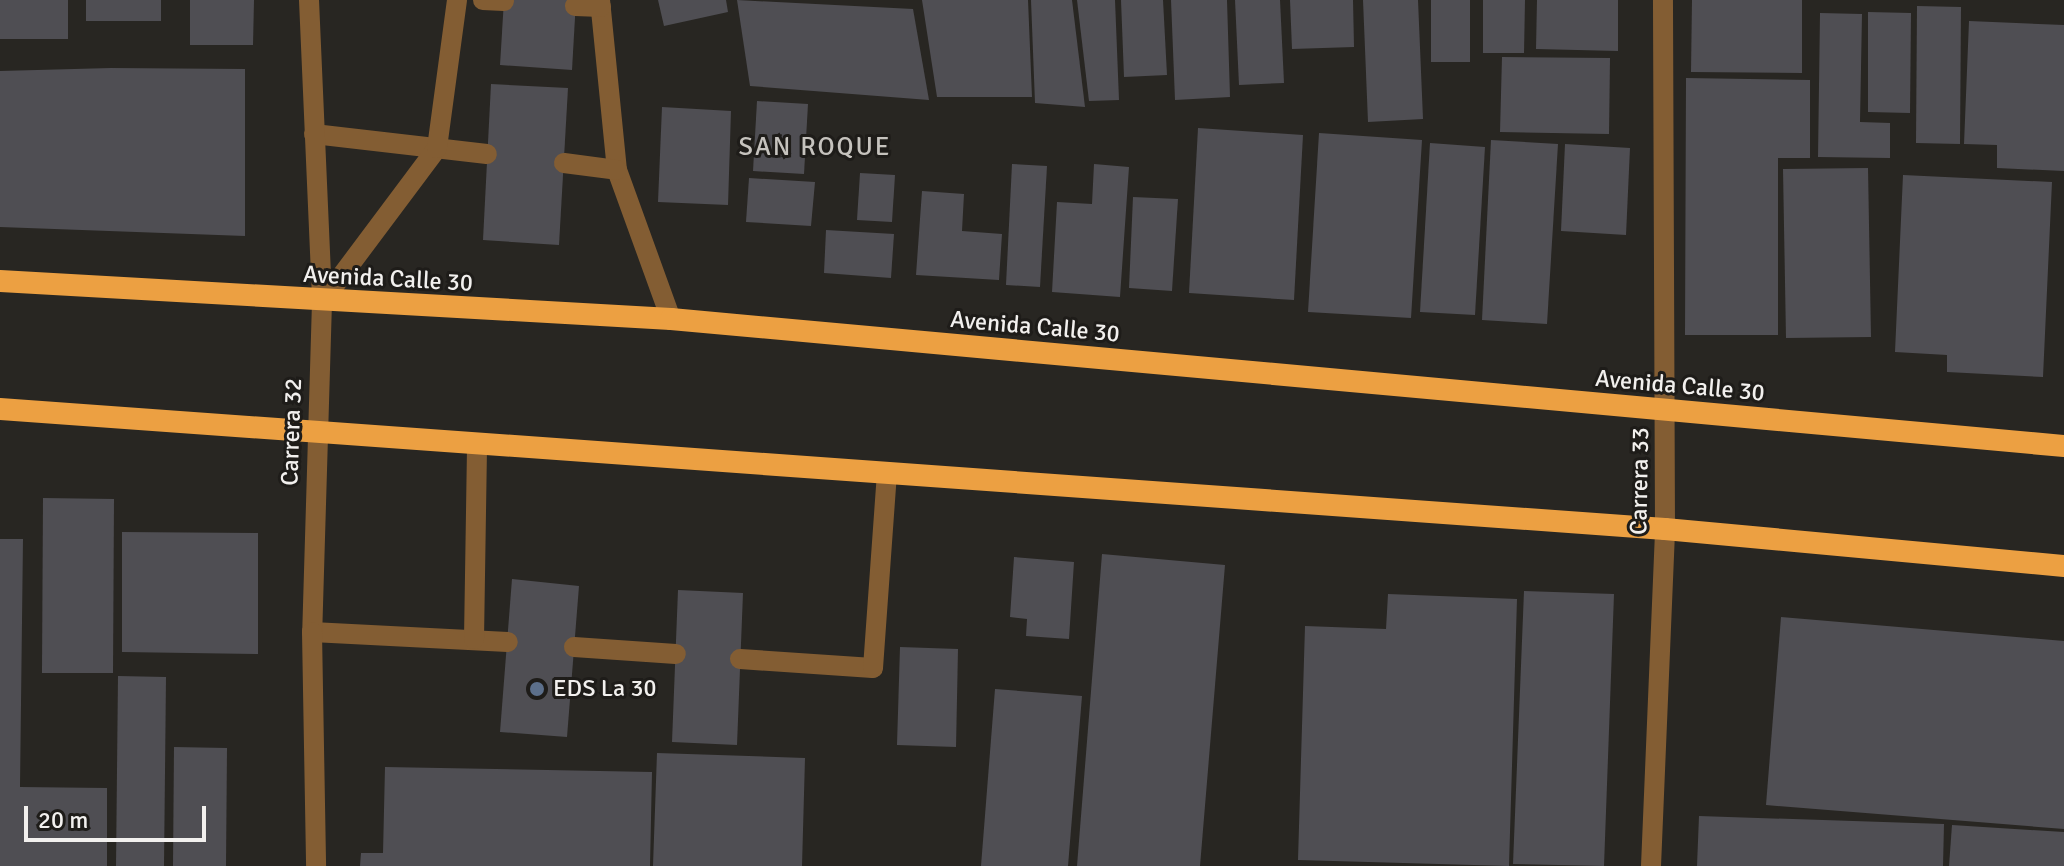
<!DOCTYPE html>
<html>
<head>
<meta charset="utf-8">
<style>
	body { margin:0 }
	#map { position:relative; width:2064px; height:866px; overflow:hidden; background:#282622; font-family:Signika,sans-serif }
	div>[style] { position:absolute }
	.building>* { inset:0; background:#4f4e53 }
	.service>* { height:20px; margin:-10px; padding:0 10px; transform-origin:10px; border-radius:10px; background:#835d33 }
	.minor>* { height:20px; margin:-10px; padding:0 10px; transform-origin:10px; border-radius:10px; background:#835d33 }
	.tertiary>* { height:20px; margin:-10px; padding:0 10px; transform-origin:10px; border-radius:10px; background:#835d33 }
	.trunk>* { height:22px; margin:-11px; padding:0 11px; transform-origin:11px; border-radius:11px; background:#eca042 }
	.dots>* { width:22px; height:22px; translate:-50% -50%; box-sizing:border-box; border:4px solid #1e1c19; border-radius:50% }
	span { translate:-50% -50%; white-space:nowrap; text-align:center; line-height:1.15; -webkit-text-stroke:6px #1e1c19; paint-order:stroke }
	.street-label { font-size:24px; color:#f2f0ee }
	.poi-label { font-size:24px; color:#f2f0ee }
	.left { translate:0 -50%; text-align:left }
	.neighbourhood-label { font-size:26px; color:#c6c3be; letter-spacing:2px }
	.scale { position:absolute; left:24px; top:806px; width:182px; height:36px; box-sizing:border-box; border:4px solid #f2f0ee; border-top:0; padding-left:10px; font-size:24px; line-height:28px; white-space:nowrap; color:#f2f0ee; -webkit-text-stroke:6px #1e1c19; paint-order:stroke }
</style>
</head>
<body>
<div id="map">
	<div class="building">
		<i style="clip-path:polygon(0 0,68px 0,68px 39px,0 39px)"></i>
		<i style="clip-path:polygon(86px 0,161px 0,161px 21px,86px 21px)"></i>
		<i style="clip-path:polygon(190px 0,254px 0,253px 45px,190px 45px)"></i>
		<i style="clip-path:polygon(504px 0,576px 0,572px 70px,500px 65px)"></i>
		<i style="clip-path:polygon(658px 0,726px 0,728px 12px,664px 26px)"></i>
		<i style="clip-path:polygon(737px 0,913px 9px,929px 100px,750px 86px)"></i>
		<i style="clip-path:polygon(922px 0,1028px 0,1032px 97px,937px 97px)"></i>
		<i style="clip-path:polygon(1031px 0,1072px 0,1085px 107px,1035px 103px)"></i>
		<i style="clip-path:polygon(1077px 0,1115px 0,1119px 100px,1089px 101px)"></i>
		<i style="clip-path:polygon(1121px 0,1163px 0,1167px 75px,1124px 77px)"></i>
		<i style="clip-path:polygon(1171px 0,1227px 0,1230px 97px,1175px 100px)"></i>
		<i style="clip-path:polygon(1235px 0,1280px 0,1284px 83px,1239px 85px)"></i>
		<i style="clip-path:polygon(1290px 0,1353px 0,1354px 47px,1292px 49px)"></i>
		<i style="clip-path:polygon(1363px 0,1418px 0,1423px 119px,1368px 122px)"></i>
		<i style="clip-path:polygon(1431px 0,1470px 0,1470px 62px,1431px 62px)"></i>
		<i style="clip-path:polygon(1483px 0,1525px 0,1524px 53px,1483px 53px)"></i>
		<i style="clip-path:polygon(1537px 0,1618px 0,1618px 51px,1536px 49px)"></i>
		<i style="clip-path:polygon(1692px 0,1802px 0,1802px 73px,1691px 72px)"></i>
		<i style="clip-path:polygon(1917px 6px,1961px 7px,1960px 144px,1916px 143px)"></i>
		<i style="clip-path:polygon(1868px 12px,1911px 13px,1910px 113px,1868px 112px)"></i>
		<i style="clip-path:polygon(1820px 13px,1862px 14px,1860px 122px,1890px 123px,1890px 158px,1818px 157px)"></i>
		<i style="clip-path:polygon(1969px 21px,2064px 25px,2064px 171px,1997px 168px,1997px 145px,1964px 144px)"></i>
		<i style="clip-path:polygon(1502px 57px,1610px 58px,1609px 134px,1500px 132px)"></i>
		<i style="clip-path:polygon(111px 68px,245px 69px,245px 236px,0 227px,0 71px)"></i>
		<i style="clip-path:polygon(1686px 78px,1810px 80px,1810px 158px,1778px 158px,1778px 335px,1685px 335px)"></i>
		<i style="clip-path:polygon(491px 84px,568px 88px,559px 245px,483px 240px)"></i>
		<i style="clip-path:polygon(757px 101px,808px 104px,804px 174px,753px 171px)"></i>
		<i style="clip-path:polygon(662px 107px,731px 111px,728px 205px,658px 202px)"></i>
		<i style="clip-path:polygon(1198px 128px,1303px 135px,1294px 300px,1189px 293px)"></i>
		<i style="clip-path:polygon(1319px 133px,1422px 140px,1411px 318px,1308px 312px)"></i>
		<i style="clip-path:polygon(1491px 140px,1558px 144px,1547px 324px,1482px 320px)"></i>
		<i style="clip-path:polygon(1430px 143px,1485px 147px,1475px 315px,1420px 312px)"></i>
		<i style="clip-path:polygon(1565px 144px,1630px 148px,1626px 235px,1561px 231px)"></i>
		<i style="clip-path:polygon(1012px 164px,1047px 166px,1040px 287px,1006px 285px)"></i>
		<i style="clip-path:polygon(1094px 164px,1129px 167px,1120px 297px,1052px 292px,1057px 202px,1092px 204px)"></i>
		<i style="clip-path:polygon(1868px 168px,1871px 337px,1786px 338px,1783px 169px)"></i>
		<i style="clip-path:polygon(860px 173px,895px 175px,892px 222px,857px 220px)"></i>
		<i style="clip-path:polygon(1903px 175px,2052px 182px,2043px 377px,1947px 372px,1947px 355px,1895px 352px)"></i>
		<i style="clip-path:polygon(749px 178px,815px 182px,811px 226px,746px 222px)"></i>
		<i style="clip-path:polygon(922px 191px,964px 194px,962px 231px,1002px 234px,999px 280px,916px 275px)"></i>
		<i style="clip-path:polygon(1133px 197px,1178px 199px,1172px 291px,1129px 288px)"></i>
		<i style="clip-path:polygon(826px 230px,894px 234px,891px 278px,824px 273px)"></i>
		<i style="clip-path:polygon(43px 498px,114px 499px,113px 673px,42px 673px)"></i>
		<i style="clip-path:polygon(122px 532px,258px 533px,258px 654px,122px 652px)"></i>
		<i style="clip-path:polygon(0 539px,23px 539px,20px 787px,107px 788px,107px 866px,0 866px)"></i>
		<i style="clip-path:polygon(1102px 554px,1225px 565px,1200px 866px,1077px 866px)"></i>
		<i style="clip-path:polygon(1014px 557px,1074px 562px,1069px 639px,1026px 636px,1027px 619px,1010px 617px)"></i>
		<i style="clip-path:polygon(512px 579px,579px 586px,567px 737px,500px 732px)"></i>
		<i style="clip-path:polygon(678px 590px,743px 593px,737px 745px,672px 742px)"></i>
		<i style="clip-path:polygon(1524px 591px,1614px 594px,1604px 866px,1513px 864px)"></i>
		<i style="clip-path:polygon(1388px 594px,1517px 599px,1509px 866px,1298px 860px,1305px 626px,1386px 629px)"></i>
		<i style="clip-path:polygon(1781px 617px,2064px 641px,2064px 829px,1766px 805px)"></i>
		<i style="clip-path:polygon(900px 647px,958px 649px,956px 747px,897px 745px)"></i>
		<i style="clip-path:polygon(118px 676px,166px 677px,164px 866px,116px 866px)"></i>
		<i style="clip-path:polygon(995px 689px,1082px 696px,1068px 866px,981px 866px)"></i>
		<i style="clip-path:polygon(174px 747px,227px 748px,226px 866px,173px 866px)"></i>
		<i style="clip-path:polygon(657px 753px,805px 758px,802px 866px,653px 866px)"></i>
		<i style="clip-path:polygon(385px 767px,652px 772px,650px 866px,360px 866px,361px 853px,383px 853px)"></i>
		<i style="clip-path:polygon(1699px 816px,1944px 824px,1943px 866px,1697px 866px)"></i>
		<i style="clip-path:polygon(1952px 825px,2064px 832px,2064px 866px,1949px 866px)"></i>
	</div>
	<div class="service">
		<i style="left:483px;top:0;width:21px;rotate:3deg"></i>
		<i style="left:600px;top:0;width:171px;rotate:84.3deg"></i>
		<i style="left:617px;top:170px;width:158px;rotate:70.1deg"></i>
		<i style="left:575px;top:6px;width:26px;rotate:2deg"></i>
		<i style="left:314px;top:134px;width:174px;rotate:6.6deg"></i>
		<i style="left:564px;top:163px;width:53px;rotate:7.5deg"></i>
		<i style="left:322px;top:302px;width:192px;rotate:-53.2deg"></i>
		<i style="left:437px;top:148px;width:149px;rotate:-82.3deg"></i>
		<i style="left:312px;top:632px;width:196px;rotate:2.9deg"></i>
		<i style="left:474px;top:639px;width:196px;rotate:-89.1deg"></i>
		<i style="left:574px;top:647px;width:102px;rotate:3.9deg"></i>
		<i style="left:740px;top:659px;width:133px;rotate:3.9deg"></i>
		<i style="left:873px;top:668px;width:194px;rotate:-85.9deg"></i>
	</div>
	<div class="minor">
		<i style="left:309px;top:0;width:302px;rotate:87.5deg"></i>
		<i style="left:322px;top:302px;width:330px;rotate:91.7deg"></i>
		<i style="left:312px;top:632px;width:234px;rotate:89deg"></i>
	</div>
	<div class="tertiary">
		<i style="left:1651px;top:866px;width:337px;rotate:-87.6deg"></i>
		<i style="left:1665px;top:529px;width:529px;rotate:-90.22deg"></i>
	</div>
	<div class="trunk">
		<i style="left:0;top:281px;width:672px;rotate:3.24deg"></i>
		<i style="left:671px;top:319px;width:1399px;rotate:5.21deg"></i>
		<i style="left:0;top:409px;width:1669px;rotate:4.12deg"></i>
		<i style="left:1665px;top:529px;width:401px;rotate:5.3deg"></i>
	</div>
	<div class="dots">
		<i style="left:537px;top:689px;background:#5c6f8a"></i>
	</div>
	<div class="street-label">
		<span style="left:388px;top:279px;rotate:3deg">Avenida Calle 30</span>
		<span style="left:1035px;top:327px;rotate:5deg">Avenida Calle 30</span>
		<span style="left:1680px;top:386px;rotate:5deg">Avenida Calle 30</span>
		<span style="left:292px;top:432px;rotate:-88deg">Carrera 32</span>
		<span style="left:1640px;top:481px;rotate:-89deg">Carrera 33</span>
	</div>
	<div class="poi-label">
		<span class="left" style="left:553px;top:689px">EDS La 30</span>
	</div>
	<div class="neighbourhood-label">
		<span style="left:815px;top:148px">SAN ROQUE</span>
	</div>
	<div class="scale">20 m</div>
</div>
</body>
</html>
